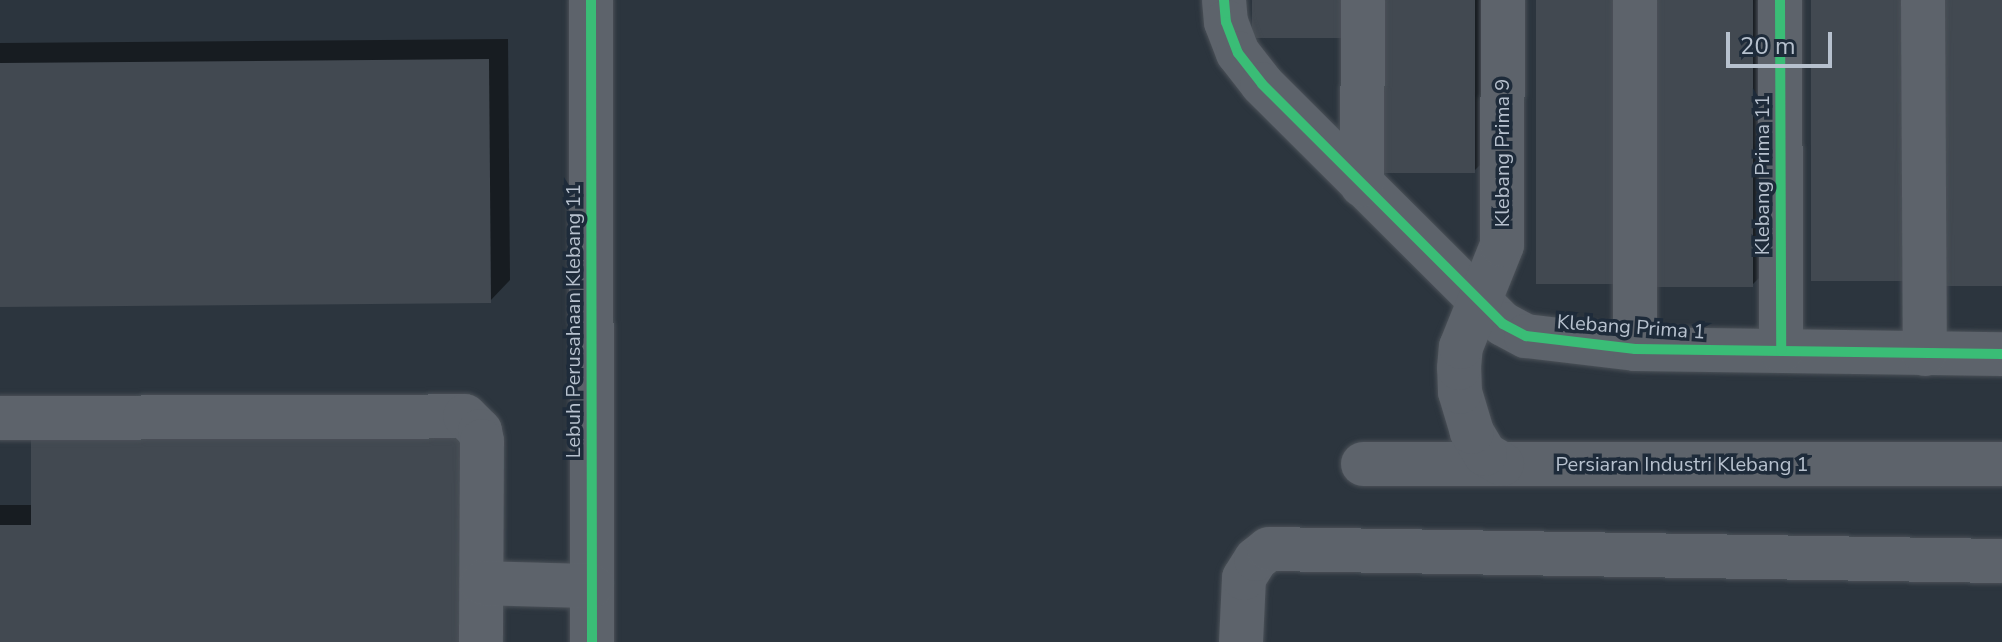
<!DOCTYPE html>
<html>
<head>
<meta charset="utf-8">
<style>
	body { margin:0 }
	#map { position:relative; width:2002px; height:642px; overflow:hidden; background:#2c353e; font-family:"Nunito Sans",sans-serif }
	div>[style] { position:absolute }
	.shadow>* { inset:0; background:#0007 }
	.building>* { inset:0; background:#424951 }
	.roads { filter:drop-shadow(0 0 2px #4b5158) drop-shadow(0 0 2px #4b5158) }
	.minor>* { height:44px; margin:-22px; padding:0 22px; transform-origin:22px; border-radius:22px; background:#5d636b }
	.cycleway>* { height:10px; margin:-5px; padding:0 5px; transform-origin:5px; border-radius:5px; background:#3abd76 }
	span { translate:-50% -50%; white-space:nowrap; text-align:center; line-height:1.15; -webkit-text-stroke:7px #1e2b3a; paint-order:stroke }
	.street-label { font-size:20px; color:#b7c1ce }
	.scale { position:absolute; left:1726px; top:32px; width:106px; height:36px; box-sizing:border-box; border:4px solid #b7c1ce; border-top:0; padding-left:10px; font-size:24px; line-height:28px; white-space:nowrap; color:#b7c1ce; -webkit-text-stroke:6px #1e2b3a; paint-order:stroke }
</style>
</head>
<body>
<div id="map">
	<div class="shadow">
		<i style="clip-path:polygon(1377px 0,1489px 0,1489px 156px,1474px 171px)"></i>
		<i style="clip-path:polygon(1653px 0,1767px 0,1767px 270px,1752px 285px)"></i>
		<i style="clip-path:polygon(508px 39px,510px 280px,490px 301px,0 305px,0 43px)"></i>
		<i style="clip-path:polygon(481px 412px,0 642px,0 505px,33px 505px)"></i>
	</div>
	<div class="building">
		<i style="clip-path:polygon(1252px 0,1341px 0,1341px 38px,1252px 38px)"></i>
		<i style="clip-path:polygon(1375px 0,1475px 0,1475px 173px,1375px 173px)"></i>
		<i style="clip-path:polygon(1536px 0,1627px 0,1627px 284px,1536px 284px)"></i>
		<i style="clip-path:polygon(1651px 0,1753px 0,1753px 287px,1651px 287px)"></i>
		<i style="clip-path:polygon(1811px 0,1908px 0,1908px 281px,1811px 281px)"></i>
		<i style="clip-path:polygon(1936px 0,2002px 0,2002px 286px,1936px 286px)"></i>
		<i style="clip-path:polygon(489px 59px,491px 303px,0 307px,0 63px)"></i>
		<i style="clip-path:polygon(461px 432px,462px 642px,0 642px,0 525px,31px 525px,31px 433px)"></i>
	</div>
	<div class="roads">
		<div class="minor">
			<i style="left:591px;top:0;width:642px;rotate:89.91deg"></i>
			<i style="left:1224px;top:0;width:22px;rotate:85deg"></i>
			<i style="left:1226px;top:22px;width:33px;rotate:69deg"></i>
			<i style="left:1238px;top:53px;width:39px;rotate:52deg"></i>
			<i style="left:1262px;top:84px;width:340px;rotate:44.9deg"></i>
			<i style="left:1503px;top:324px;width:26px;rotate:28deg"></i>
			<i style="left:1526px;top:336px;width:110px;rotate:6.8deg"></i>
			<i style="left:1635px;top:349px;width:367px;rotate:0.8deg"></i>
			<i style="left:1635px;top:0;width:349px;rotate:90deg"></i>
			<i style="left:1780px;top:0;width:351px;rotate:89.8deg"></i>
			<i style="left:1923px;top:0;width:354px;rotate:89.7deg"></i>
			<i style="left:1362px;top:185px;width:185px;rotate:-89.7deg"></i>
			<i style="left:0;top:418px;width:465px;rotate:-0.2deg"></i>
			<i style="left:465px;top:416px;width:21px;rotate:45deg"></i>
			<i style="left:480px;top:431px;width:10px;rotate:79deg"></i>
			<i style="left:482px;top:441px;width:201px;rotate:90.3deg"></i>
			<i style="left:1363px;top:464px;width:639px"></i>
			<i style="left:1502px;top:464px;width:20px;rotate:-150deg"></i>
			<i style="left:1485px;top:454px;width:26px;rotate:-121deg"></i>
			<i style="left:1472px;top:432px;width:42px;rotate:-106.7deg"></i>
			<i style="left:1460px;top:392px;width:24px;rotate:-92deg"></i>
			<i style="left:1459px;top:368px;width:21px;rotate:-85deg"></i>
			<i style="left:1461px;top:347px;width:110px;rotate:-68.1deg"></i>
			<i style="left:1502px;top:245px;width:245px;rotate:-89.8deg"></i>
			<i style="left:482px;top:583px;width:110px;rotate:1.6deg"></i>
			<i style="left:1241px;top:642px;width:64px;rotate:-87.3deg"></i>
			<i style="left:1244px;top:578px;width:22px;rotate:-58deg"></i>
			<i style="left:1256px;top:559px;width:16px;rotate:-38deg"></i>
			<i style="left:1269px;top:549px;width:733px;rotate:0.94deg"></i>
		</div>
	</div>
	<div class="cycleway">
		<i style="left:591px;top:0;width:642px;rotate:89.91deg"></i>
		<i style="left:1224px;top:0;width:22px;rotate:85deg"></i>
		<i style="left:1226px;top:22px;width:33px;rotate:69deg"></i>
		<i style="left:1238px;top:53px;width:39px;rotate:52deg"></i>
		<i style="left:1262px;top:84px;width:340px;rotate:44.9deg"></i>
		<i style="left:1503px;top:324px;width:26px;rotate:28deg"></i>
		<i style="left:1526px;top:336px;width:110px;rotate:6.8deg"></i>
		<i style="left:1635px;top:349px;width:367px;rotate:0.8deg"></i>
		<i style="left:1780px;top:0;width:351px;rotate:89.8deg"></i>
	</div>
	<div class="street-label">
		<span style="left:1502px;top:153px;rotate:-90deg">Klebang Prima 9</span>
		<span style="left:1762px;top:175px;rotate:-90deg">Klebang Prima 11</span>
		<span style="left:573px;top:321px;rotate:-90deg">Lebuh Perusahaan Klebang 11</span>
		<span style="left:1631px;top:327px;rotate:4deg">Klebang Prima 1</span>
		<span style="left:1682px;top:464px">Persiaran Industri Klebang 1</span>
	</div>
	<div class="scale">20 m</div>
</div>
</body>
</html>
